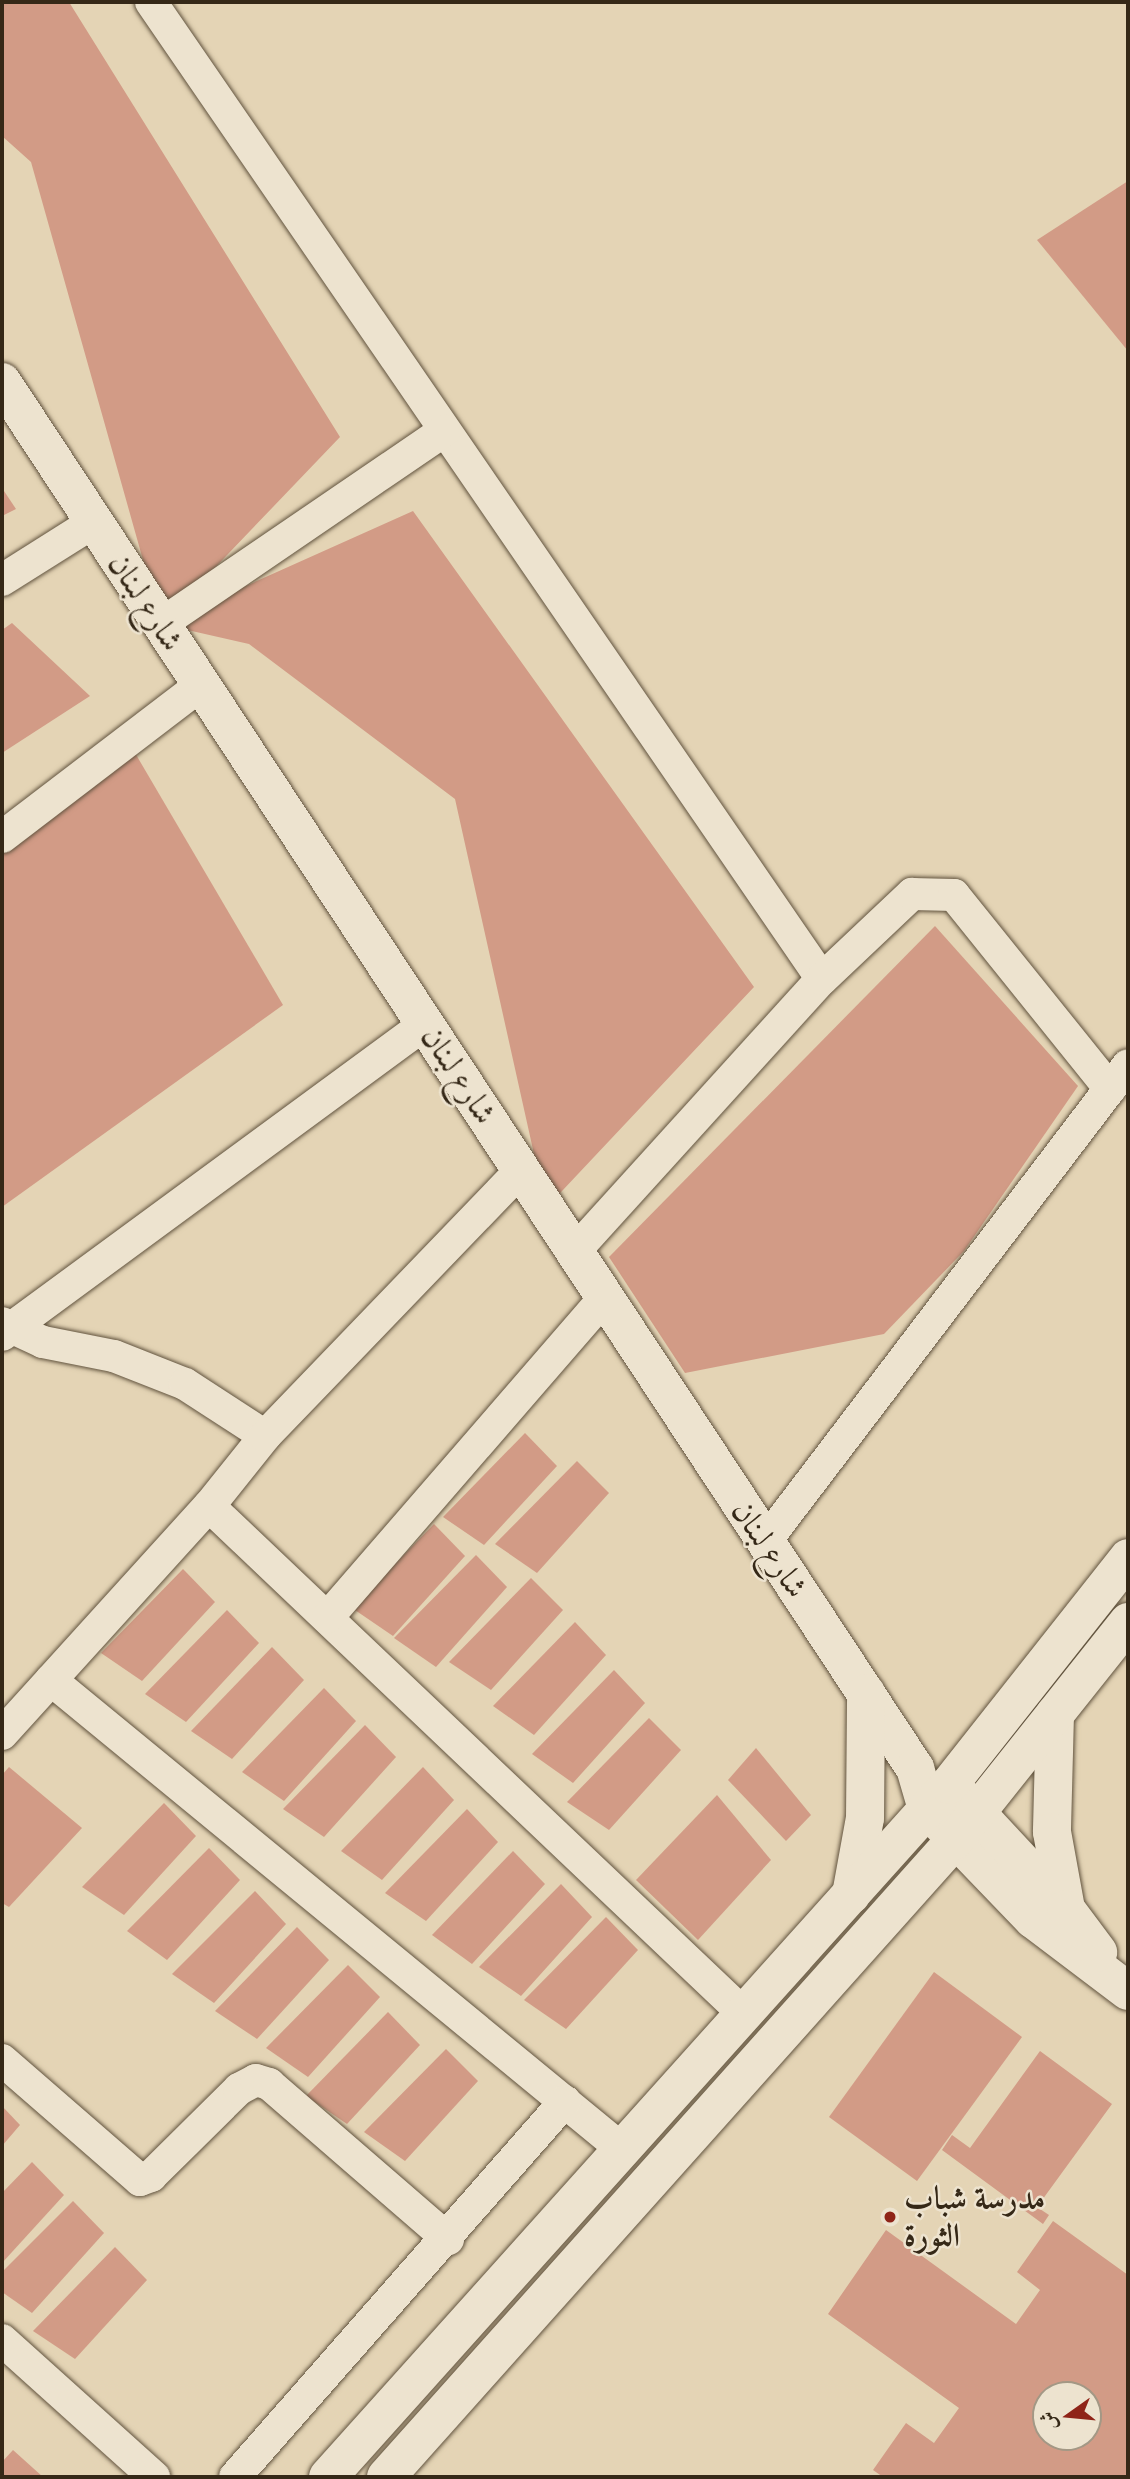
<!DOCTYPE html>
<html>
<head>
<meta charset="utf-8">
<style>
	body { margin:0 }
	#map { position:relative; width:1130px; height:2479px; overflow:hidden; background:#e4d4b5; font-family:"EB Garamond",Amiri,serif }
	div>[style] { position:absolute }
	.building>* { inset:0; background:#d29b86 }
	.roads { filter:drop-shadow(0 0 2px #61533e) drop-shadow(0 0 2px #61533e) }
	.minor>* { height:32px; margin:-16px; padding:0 16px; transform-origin:16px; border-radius:16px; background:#ede3cf }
	.tertiary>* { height:38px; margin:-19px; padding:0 19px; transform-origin:19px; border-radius:19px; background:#ede3cf }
	.dots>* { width:19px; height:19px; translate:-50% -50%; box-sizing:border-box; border:4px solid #ede3cf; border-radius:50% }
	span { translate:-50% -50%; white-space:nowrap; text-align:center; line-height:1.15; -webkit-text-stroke:5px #ede3cf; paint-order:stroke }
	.street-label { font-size:32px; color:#352817 }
	.poi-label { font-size:32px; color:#352817; font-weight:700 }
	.left { translate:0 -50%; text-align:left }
	.frame { position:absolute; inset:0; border:4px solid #352817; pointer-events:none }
	.north { position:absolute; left:1032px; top:2381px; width:70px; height:70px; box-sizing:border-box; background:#ede3cf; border:2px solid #a39885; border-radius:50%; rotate:255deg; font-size:19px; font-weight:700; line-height:28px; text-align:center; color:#352817 }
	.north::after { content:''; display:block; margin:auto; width:24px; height:32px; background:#8f2418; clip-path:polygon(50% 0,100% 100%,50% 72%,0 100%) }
</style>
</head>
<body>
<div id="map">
	<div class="building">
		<i style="clip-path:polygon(2px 2px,69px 2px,340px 437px,161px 624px,31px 162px,2px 136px)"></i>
		<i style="clip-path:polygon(1128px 181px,1128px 351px,1037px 240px)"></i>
		<i style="clip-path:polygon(2px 488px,16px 509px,2px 516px)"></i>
		<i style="clip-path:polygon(413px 511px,754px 987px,546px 1208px,455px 799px,249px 644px,161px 624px)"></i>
		<i style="clip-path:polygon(12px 623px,90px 696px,2px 753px,2px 630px)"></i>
		<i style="clip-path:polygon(128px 741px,283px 1005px,2px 1207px,2px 855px)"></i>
		<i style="clip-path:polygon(935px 926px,1078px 1086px,964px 1251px,884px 1334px,685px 1373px,609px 1257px)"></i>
		<i style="clip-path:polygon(525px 1433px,557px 1466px,484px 1545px,443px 1517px)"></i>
		<i style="clip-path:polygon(577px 1461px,609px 1493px,537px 1573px,495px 1544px)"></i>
		<i style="clip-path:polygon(434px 1524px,465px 1556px,393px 1636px,352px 1608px)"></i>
		<i style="clip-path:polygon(476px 1555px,507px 1587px,436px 1667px,394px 1638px)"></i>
		<i style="clip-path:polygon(183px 1569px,215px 1602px,142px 1681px,101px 1653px)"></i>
		<i style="clip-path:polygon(531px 1578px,563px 1610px,491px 1690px,449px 1662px)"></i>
		<i style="clip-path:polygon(227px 1610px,259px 1643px,186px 1722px,145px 1694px)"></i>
		<i style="clip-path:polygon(575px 1622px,606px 1655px,534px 1735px,493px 1706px)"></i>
		<i style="clip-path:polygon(272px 1647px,304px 1680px,232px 1759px,191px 1731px)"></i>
		<i style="clip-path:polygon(614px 1670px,645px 1703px,573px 1783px,532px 1754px)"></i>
		<i style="clip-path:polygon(324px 1688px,356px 1721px,284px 1801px,242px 1772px)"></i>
		<i style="clip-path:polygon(649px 1718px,681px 1750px,609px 1830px,567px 1802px)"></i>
		<i style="clip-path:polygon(365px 1725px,396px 1757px,324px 1837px,283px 1809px)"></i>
		<i style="clip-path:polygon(756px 1748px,811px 1815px,786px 1841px,728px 1780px)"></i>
		<i style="clip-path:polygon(9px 1767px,82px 1828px,9px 1907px,2px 1903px,2px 1775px)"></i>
		<i style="clip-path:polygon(423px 1767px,454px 1800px,382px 1880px,341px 1851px)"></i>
		<i style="clip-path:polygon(717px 1795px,771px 1860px,698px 1940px,636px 1880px)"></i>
		<i style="clip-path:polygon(164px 1803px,196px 1836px,124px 1915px,82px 1887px)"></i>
		<i style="clip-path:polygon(467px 1809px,498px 1842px,426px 1921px,385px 1893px)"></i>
		<i style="clip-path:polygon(209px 1848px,240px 1880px,167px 1960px,127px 1931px)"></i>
		<i style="clip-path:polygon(513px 1851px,545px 1884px,472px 1964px,432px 1935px)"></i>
		<i style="clip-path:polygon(561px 1884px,592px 1917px,521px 1996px,479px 1967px)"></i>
		<i style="clip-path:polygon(255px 1891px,286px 1924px,214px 2003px,172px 1974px)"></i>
		<i style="clip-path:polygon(606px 1917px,638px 1950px,566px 2029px,524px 2000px)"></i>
		<i style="clip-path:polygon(297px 1927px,329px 1960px,257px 2039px,215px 2011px)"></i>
		<i style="clip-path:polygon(348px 1965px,380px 1997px,308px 2077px,266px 2048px)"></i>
		<i style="clip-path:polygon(934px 1972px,1022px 2037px,917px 2181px,829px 2117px)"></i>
		<i style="clip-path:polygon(388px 2012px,420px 2045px,347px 2124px,306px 2096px)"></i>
		<i style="clip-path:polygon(446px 2049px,478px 2081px,405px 2161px,364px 2132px)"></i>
		<i style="clip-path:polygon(1040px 2051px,1112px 2104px,1037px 2207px,1049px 2215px,1043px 2224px,942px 2150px,952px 2135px,970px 2148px)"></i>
		<i style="clip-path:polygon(2px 2106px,20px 2125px,2px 2146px)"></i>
		<i style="clip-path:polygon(32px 2162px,64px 2195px,2px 2263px,2px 2193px)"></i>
		<i style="clip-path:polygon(73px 2201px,104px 2233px,32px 2313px,2px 2292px,2px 2272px)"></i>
		<i style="clip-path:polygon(evenodd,1053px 2221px,1128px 2275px,1128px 2477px,883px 2477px,873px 2470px,906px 2423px,934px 2443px,959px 2408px,828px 2314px,886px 2230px,1016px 2324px,1040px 2290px,1017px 2272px,1053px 2221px,1046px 2395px,1088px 2395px,1088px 2437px,1046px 2437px,1046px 2395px)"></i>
		<i style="clip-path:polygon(115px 2247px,147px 2280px,75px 2359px,33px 2331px)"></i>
		<i style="clip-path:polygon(13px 2450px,43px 2477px,2px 2477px,2px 2462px)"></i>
	</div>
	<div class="roads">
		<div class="minor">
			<i style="left:151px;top:2px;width:1185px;rotate:55.52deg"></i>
			<i style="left:2px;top:580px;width:109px;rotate:-32.2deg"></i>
			<i style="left:161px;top:624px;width:343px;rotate:-34.3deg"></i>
			<i style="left:2px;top:837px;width:250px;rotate:-37.4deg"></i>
			<i style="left:575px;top:1251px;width:367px;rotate:-47.8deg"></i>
			<i style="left:822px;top:979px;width:124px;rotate:-43.4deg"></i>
			<i style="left:912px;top:894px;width:42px;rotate:1.4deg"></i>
			<i style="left:954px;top:895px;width:249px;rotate:51.2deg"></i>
			<i style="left:2px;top:1323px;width:45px;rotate:24.9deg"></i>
			<i style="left:43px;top:1342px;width:72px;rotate:11.2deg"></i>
			<i style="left:114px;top:1356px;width:76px;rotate:21.5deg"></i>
			<i style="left:185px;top:1384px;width:95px;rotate:33deg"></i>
			<i style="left:2px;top:1335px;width:525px;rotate:-36.32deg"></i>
			<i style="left:209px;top:1506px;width:738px;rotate:43.52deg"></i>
			<i style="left:765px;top:1542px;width:599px;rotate:-52.73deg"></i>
			<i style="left:328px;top:1617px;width:423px;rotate:-49.1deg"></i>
			<i style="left:51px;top:1680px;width:739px;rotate:39.4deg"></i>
			<i style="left:2px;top:1734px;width:308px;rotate:-47.8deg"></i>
			<i style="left:209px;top:1506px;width:90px;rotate:-51.3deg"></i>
			<i style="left:265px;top:1436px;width:369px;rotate:-46.1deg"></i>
			<i style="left:2px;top:2060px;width:183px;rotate:41deg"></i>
			<i style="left:140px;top:2180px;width:12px;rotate:-20deg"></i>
			<i style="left:151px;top:2176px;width:124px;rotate:-44.7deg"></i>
			<i style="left:239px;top:2089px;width:19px;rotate:-28deg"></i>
			<i style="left:256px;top:2080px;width:14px;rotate:17deg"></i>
			<i style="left:269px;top:2084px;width:237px;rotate:40.9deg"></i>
			<i style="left:2px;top:2340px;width:205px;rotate:42deg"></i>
			<i style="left:235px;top:2477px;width:500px;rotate:-48.7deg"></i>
		</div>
		<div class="tertiary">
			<i style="left:2px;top:382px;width:1660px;rotate:56.63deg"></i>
			<i style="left:915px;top:1768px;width:43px;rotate:73.7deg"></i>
			<i style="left:927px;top:1809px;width:153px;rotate:46.1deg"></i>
			<i style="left:1033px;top:1919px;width:119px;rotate:37.2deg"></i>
			<i style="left:1055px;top:1714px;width:118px;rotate:91.5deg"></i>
			<i style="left:1052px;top:1832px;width:78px;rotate:79.7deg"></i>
			<i style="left:960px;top:1795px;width:156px;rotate:47.1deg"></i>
			<i style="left:1066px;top:1909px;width:54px;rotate:53.3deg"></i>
			<i style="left:851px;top:1895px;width:78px;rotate:-79.7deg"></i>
			<i style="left:865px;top:1818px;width:125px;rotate:-89.5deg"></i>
			<i style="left:328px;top:2477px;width:930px;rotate:-48.1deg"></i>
			<i style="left:949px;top:1785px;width:289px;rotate:-51.7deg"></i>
			<i style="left:386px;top:2477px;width:853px;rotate:-48.23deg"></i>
			<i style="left:954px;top:1841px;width:280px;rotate:-51.5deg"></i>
		</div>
	</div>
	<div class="dots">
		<i style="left:890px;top:2217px;background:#8f2418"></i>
	</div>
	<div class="street-label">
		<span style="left:146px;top:602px;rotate:57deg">شارع لبنان</span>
		<span style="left:459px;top:1075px;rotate:57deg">شارع لبنان</span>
		<span style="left:770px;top:1549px;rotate:56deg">شارع لبنان</span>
	</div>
	<div class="poi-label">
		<span class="left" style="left:904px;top:2217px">مدرسة شباب<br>الثورة</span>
	</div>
	<div class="frame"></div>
	<div class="north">ش</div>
</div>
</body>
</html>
